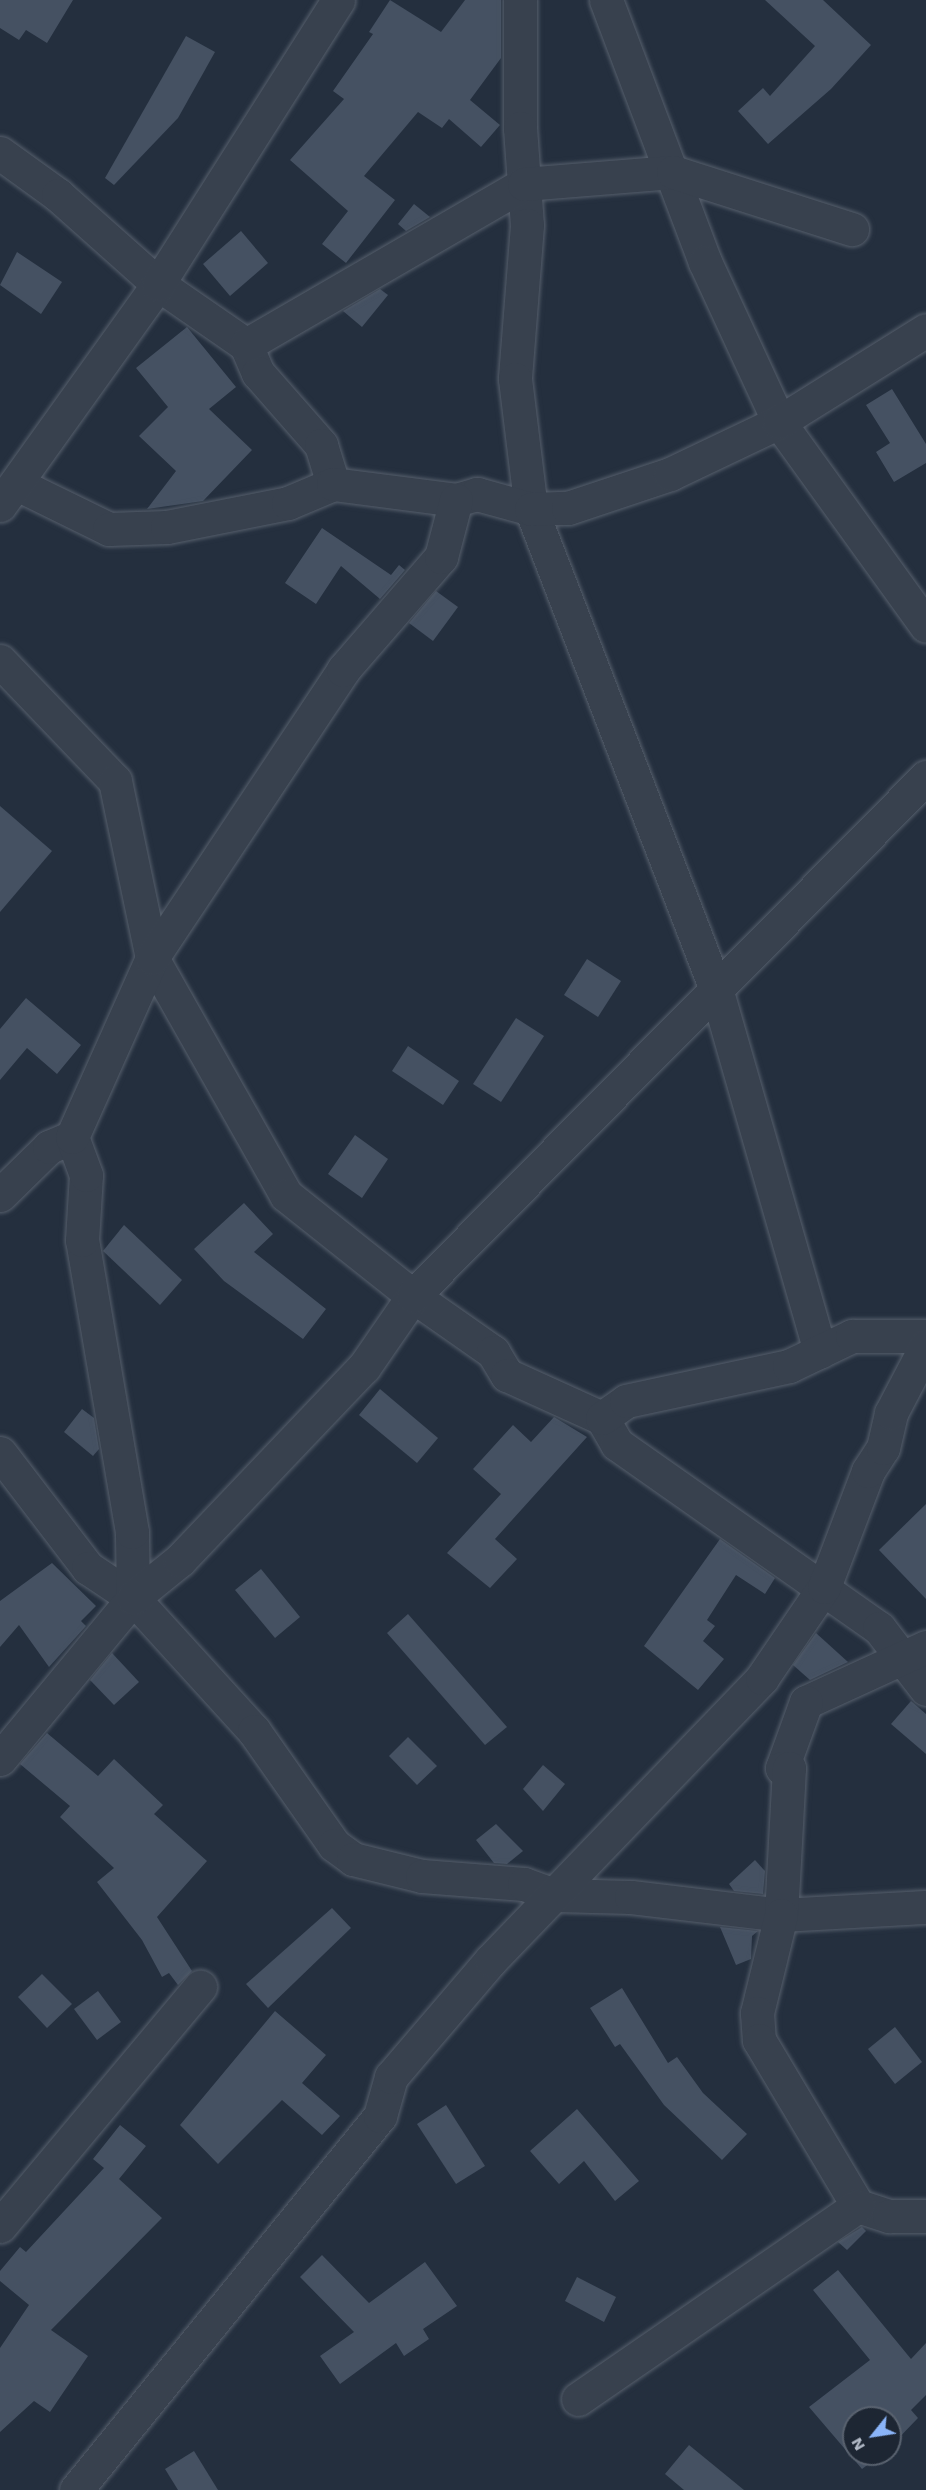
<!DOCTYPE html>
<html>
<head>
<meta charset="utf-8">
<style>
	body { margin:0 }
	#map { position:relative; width:926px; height:2490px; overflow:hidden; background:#242f3e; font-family:"Work Sans",sans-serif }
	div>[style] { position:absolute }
	.building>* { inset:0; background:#455162 }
	.roads { filter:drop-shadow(0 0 2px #565f6c) drop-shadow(0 0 2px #565f6c) }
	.minor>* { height:33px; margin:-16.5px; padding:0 16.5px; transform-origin:16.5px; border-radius:16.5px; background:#38414e }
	span { translate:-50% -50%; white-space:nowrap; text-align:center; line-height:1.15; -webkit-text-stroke:6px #1d2633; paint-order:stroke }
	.north { position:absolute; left:842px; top:2406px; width:60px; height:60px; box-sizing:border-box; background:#1d2633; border:2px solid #59626f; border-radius:50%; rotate:240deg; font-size:16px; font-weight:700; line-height:24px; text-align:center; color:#b4bcc9 }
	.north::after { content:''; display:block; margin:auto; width:21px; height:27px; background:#8ab4f8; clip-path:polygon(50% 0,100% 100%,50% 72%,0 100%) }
</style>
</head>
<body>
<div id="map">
	<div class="building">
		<i style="clip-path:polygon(0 0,73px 0,47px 43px,26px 30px,19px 40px,0 28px)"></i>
		<i style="clip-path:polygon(390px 0,441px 32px,465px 0,501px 0,501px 58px,470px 100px,500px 125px,481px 147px,449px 119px,442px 128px,418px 112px,364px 176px,395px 200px,346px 263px,322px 244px,348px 211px,290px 160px,344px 99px,333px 91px,373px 34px,369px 32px)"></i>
		<i style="clip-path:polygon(765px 0,823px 0,871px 45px,831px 89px,768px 144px,738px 111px,763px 88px,770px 96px,815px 46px)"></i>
		<i style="clip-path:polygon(186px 36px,215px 52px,178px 118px,114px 185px,105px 178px)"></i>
		<i style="clip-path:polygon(414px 204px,430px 217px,406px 231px,398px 224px)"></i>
		<i style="clip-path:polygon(241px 231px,268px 263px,230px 296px,203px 264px)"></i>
		<i style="clip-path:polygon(17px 252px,62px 282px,41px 314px,0 285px)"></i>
		<i style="clip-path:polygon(380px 289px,388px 295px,362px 327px,343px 311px)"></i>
		<i style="clip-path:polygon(187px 327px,236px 387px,209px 409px,252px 450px,203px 501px,147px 509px,176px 471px,139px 436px,168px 407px,136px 368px)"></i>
		<i style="clip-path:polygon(892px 389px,926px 444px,926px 463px,894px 482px,876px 452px,890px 443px,866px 405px)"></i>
		<i style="clip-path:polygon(322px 528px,391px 575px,399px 565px,405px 570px,380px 599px,341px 566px,316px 604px,285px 583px)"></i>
		<i style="clip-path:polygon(436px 591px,458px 607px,433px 641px,409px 623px)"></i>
		<i style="clip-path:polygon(0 806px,52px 851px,0 912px)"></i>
		<i style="clip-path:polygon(587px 959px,621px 981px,598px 1017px,564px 995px)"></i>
		<i style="clip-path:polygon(26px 998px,81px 1045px,57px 1074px,27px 1048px,0 1080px,0 1029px)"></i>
		<i style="clip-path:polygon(516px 1018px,544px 1036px,501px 1102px,473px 1084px)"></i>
		<i style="clip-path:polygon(408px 1046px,459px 1081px,443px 1105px,392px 1071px)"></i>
		<i style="clip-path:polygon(355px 1135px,388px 1159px,362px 1198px,328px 1174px)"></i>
		<i style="clip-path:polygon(244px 1203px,273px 1234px,254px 1252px,326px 1309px,303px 1339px,224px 1281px,194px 1249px)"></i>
		<i style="clip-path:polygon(124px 1225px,182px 1280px,160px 1305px,103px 1251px)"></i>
		<i style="clip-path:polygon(380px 1389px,438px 1438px,417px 1463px,359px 1415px)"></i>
		<i style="clip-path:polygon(82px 1409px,94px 1418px,99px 1449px,93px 1456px,64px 1432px)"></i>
		<i style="clip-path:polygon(554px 1417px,587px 1437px,495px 1539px,517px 1559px,490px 1588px,447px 1553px,501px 1494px,473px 1469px,513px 1425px,531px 1442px)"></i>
		<i style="clip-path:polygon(926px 1504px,926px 1599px,879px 1550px)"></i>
		<i style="clip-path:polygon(720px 1539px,775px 1578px,765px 1594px,736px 1575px,707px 1620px,715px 1626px,703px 1641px,724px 1659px,698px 1690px,644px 1646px)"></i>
		<i style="clip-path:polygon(52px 1563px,96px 1606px,81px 1621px,86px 1626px,49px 1667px,19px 1625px,0 1647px,0 1601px)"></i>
		<i style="clip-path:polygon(261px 1569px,300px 1617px,275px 1638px,235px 1590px)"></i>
		<i style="clip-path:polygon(408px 1614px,507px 1727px,485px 1745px,387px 1633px)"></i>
		<i style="clip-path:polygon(816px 1633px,848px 1662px,810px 1680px,793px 1665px)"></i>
		<i style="clip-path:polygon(112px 1653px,139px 1682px,114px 1705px,90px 1680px)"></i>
		<i style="clip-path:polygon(911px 1701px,926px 1714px,926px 1754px,891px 1724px)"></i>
		<i style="clip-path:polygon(47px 1733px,98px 1776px,114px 1759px,163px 1805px,154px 1814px,207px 1861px,157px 1917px,192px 1971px,178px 1985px,169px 1973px,162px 1977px,142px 1940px,97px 1882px,114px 1868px,60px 1817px,70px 1806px,20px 1764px)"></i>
		<i style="clip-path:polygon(408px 1737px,437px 1766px,417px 1785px,389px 1756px)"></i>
		<i style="clip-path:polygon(543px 1765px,565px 1784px,543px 1811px,523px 1789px)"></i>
		<i style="clip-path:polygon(496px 1824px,523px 1851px,507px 1864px,494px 1863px,476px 1840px)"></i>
		<i style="clip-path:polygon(755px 1860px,765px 1871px,763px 1894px,734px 1891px,729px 1884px)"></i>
		<i style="clip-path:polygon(332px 1908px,351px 1928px,268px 2008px,246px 1984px)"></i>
		<i style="clip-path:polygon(720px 1927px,758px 1931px,752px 1936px,751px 1959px,736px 1965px)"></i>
		<i style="clip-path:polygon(42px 1974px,72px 2004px,47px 2028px,18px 1997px)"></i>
		<i style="clip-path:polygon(622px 1988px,668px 2063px,677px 2057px,703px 2093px,747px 2134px,722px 2160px,664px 2105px,620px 2044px,615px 2047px,590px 2008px)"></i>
		<i style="clip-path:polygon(98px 1991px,121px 2022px,97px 2040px,74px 2009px)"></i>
		<i style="clip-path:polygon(275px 2011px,326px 2055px,302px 2083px,340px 2116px,322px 2135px,282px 2100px,218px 2164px,180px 2125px)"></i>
		<i style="clip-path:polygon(895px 2027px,922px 2062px,895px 2084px,868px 2049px)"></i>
		<i style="clip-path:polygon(446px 2105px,485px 2166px,456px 2184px,417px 2124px)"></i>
		<i style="clip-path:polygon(577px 2109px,639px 2181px,615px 2201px,584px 2161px,559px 2184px,530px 2151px)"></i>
		<i style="clip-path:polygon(120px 2125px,146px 2146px,119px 2179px,162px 2218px,51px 2330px,88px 2356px,50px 2412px,34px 2401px,0 2432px,0 2348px,29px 2305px,0 2281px,0 2271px,20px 2247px,26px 2252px,104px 2168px,93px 2159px)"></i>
		<i style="clip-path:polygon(862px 2227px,866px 2231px,847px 2250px,838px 2242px)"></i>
		<i style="clip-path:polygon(322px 2255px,369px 2303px,425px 2262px,457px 2306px,423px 2329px,429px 2339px,404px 2356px,396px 2343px,340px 2384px,320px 2356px,354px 2332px,300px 2277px)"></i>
		<i style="clip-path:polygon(838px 2270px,911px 2359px,926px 2343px,926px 2395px,911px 2410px,918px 2418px,891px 2446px,890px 2418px,854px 2418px,854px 2454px,882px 2454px,862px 2469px,809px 2407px,870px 2360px,813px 2290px)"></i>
		<i style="clip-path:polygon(577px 2277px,616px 2297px,604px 2322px,565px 2301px)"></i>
		<i style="clip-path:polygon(689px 2445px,744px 2490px,684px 2490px,665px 2474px)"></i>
		<i style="clip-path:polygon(194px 2451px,218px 2490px,178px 2490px,165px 2469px)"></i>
	</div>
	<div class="roads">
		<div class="minor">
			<i style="left:520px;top:0;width:128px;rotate:90deg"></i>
			<i style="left:520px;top:128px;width:97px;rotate:85.9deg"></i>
			<i style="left:527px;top:225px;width:154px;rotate:94.5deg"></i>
			<i style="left:515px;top:379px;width:131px;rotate:83deg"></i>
			<i style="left:531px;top:509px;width:518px;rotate:68.94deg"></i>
			<i style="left:717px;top:992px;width:374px;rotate:74deg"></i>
			<i style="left:606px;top:0;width:280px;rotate:69.3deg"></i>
			<i style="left:705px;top:262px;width:176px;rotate:65.2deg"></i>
			<i style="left:779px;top:422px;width:251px;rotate:54.2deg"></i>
			<i style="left:0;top:153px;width:72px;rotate:35.9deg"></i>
			<i style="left:58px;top:195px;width:134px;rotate:41.7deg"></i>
			<i style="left:158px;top:284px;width:107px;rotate:34.7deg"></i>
			<i style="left:246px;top:345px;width:30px;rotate:67deg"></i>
			<i style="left:258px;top:373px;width:96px;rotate:48.8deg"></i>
			<i style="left:321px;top:445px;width:41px;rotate:72.9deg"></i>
			<i style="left:246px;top:345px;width:321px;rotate:-30.1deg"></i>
			<i style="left:524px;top:184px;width:149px;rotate:-4.6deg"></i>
			<i style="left:673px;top:172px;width:188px;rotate:17.7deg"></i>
			<i style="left:17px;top:484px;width:102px;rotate:26.1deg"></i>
			<i style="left:109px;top:529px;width:58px;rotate:-2deg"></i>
			<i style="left:167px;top:527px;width:123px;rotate:-11.2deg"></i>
			<i style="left:288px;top:503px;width:49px;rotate:-22.9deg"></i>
			<i style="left:333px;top:484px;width:124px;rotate:7.4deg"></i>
			<i style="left:456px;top:500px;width:22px;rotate:-16deg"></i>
			<i style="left:477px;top:494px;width:56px;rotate:15.5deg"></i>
			<i style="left:531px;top:509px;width:37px;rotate:-2deg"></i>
			<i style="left:568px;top:508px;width:108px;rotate:-18.4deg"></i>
			<i style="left:670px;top:474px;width:121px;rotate:-25.5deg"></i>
			<i style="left:779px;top:422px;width:173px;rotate:-32deg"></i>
			<i style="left:0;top:505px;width:272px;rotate:-54.4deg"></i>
			<i style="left:158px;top:284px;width:336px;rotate:-57.6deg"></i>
			<i style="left:0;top:661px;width:166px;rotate:46.2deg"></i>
			<i style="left:115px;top:781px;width:181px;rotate:78.2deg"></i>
			<i style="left:152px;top:958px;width:272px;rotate:60.5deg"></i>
			<i style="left:286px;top:1195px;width:162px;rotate:38.5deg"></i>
			<i style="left:413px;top:1296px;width:98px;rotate:35deg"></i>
			<i style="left:493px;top:1352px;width:27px;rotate:59deg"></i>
			<i style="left:507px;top:1375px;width:104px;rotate:24.4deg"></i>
			<i style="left:602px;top:1418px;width:30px;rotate:60deg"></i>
			<i style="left:617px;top:1444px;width:320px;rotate:35.1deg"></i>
			<i style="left:879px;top:1628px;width:77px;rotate:52.4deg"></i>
			<i style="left:0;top:1195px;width:69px;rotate:-44.4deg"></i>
			<i style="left:49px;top:1147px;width:25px;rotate:-23deg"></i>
			<i style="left:602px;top:1418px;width:29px;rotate:-35deg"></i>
			<i style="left:626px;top:1401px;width:167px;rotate:-12.1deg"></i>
			<i style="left:789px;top:1366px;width:70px;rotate:-25.5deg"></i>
			<i style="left:852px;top:1336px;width:74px"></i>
			<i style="left:0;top:1453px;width:145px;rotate:52.6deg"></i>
			<i style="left:88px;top:1568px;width:54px;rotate:33.7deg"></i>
			<i style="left:133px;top:1598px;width:180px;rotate:47.7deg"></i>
			<i style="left:254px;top:1731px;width:139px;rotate:54.9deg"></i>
			<i style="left:334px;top:1845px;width:24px;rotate:36deg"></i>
			<i style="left:353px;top:1859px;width:71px;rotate:13.8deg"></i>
			<i style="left:422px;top:1876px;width:102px;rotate:4.5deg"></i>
			<i style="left:524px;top:1884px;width:33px;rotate:20deg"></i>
			<i style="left:555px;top:1895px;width:76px;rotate:1.5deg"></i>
			<i style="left:631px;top:1897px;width:151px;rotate:6.8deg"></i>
			<i style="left:781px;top:1915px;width:145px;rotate:-3.2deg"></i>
			<i style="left:133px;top:1598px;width:66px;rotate:-90.9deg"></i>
			<i style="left:132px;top:1532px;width:296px;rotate:-99.7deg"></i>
			<i style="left:82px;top:1240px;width:65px;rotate:-86.5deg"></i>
			<i style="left:86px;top:1175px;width:40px;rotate:-110.2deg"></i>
			<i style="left:72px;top:1137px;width:196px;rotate:-65.9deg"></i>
			<i style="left:152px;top:958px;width:346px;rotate:-56.4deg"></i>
			<i style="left:343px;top:670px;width:150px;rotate:-49.1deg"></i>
			<i style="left:441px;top:557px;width:59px;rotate:-75.3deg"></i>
			<i style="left:926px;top:1647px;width:132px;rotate:155.4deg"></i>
			<i style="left:806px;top:1702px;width:70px;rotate:110deg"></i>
			<i style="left:782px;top:1768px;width:7px"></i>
			<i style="left:789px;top:1768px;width:147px;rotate:93.1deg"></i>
			<i style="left:781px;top:1915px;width:101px;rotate:103.8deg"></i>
			<i style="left:757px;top:2013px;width:27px;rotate:86deg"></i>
			<i style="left:759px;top:2040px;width:193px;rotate:59.2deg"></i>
			<i style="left:858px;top:2206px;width:33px;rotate:18deg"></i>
			<i style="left:889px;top:2216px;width:37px"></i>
			<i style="left:0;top:1759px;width:209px;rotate:-50.4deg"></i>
			<i style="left:133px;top:1598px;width:60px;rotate:-39deg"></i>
			<i style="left:180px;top:1560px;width:267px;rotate:-46.4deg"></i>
			<i style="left:364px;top:1367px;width:86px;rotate:-55.4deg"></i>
			<i style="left:413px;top:1296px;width:730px;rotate:-45.33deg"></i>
			<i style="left:0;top:2226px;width:312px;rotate:-50.1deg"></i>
			<i style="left:578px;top:2399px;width:340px;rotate:-34.6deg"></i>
			<i style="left:76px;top:2490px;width:482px;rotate:-50.9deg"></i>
			<i style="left:380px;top:2116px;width:41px;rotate:-74.2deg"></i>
			<i style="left:391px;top:2077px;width:154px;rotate:-49.5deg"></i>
			<i style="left:491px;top:1960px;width:391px;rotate:-46.1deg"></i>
			<i style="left:762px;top:1678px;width:110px;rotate:-55.7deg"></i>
			<i style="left:824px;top:1587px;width:124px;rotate:-69.2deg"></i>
			<i style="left:868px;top:1471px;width:27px;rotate:-57deg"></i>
			<i style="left:883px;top:1448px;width:36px;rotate:-77deg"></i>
			<i style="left:891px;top:1413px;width:76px;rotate:-62.4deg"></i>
		</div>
	</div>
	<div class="north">N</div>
</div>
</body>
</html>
